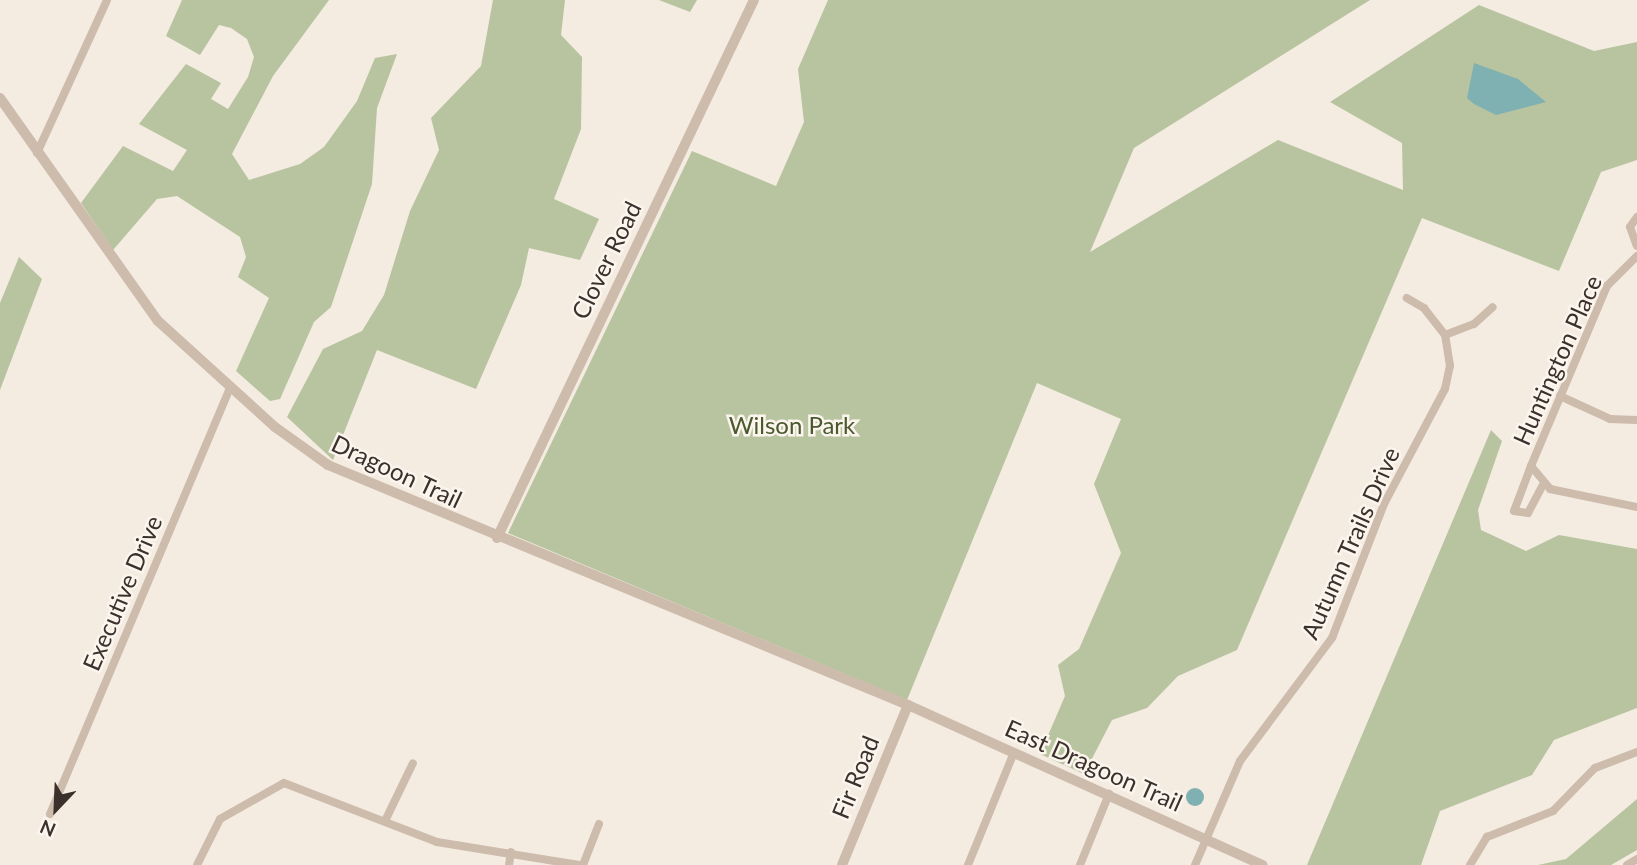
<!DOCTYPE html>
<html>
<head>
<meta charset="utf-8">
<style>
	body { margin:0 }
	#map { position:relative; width:1637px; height:865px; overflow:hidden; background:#f4ebe1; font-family:Lato,sans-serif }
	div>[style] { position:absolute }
	.green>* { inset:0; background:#b8c4a0 }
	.water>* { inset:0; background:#7fb0b2 }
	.round { border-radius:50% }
	.minor>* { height:8px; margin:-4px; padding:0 4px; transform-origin:4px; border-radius:4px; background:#cdbbac }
	.tertiary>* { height:10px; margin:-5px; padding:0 5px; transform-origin:5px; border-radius:5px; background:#cdbbac }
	span { translate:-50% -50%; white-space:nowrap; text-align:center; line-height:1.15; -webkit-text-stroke:5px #fbf5ee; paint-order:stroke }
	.street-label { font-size:24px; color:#3b302b }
	.park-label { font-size:24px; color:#4a5a2e }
	.north { position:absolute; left:21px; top:774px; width:70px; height:70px; -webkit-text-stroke:5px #fbf5ee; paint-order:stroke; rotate:203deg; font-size:19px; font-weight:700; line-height:28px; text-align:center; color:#3b302b }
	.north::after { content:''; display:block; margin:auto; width:24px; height:32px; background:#3b302b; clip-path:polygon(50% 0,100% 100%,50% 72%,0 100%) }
</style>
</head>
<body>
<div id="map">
	<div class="green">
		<i style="clip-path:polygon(182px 0,329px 0,273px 76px,232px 154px,249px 180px,300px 164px,324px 147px,357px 101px,375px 58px,397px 54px,377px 108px,372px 184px,331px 307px,314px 322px,280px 399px,270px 401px,236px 371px,269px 298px,238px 277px,246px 257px,240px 237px,177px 196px,157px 199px,113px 250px,81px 203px,123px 146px,173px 171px,187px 150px,139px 124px,186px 64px,221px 83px,211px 99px,228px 109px,248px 77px,254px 57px,247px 39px,231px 28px,219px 25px,200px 55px,166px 36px)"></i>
		<i style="clip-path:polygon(493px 0,565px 0,561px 35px,582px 57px,581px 129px,554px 199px,599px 219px,580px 260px,529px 248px,521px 285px,476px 389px,377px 350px,333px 460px,287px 417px,323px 349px,362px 331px,384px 295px,410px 211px,439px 150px,431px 118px,481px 66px)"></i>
		<i style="clip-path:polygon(659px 0,697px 0,690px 12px)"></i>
		<i style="clip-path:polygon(828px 0,1370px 0,1134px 148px,1090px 252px,1278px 140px,1403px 190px,1402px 143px,1330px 102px,1479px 5px,1594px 51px,1637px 42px,1637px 160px,1601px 172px,1559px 271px,1422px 218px,1237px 650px,1178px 676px,1147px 708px,1112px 720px,1084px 774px,1040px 754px,1065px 696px,1058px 665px,1079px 649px,1121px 553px,1094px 484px,1121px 419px,1037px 383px,907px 700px,508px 533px,692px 151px,776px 186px,804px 122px,798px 69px)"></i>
		<i style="clip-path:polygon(19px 257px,42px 279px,0 390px,0 303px)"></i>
		<i style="clip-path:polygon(1491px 430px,1502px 441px,1478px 510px,1481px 530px,1526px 551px,1559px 535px,1637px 549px,1637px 708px,1554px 740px,1532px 775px,1440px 811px,1421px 865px,1307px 865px)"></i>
		<i style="clip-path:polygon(1637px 799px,1637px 850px,1611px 865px,1538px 865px,1566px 859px)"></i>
	</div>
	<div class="water">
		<i style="clip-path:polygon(1474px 63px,1518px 79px,1546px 102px,1496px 115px,1474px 104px,1467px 98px)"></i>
		<i class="round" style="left:1186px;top:788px;width:18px;height:18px"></i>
	</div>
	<div class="minor">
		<i style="left:37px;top:153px;width:168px;rotate:-65.4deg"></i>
		<i style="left:1637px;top:217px;width:12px;rotate:125deg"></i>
		<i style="left:1630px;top:227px;width:20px;rotate:70deg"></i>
		<i style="left:1637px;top:256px;width:42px;rotate:135deg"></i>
		<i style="left:1607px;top:286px;width:195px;rotate:112.9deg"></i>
		<i style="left:1531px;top:466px;width:30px;rotate:50deg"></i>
		<i style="left:1550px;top:489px;width:89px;rotate:11.7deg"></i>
		<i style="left:1445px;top:335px;width:31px;rotate:-21deg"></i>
		<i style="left:1474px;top:324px;width:25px;rotate:-42deg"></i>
		<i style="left:1560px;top:396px;width:55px;rotate:24.7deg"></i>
		<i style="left:1610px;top:419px;width:27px;rotate:2deg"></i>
		<i style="left:1531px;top:466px;width:48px;rotate:110.7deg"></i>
		<i style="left:1514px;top:511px;width:14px;rotate:8deg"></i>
		<i style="left:1528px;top:513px;width:32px;rotate:-62deg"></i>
		<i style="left:50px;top:814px;width:463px;rotate:-67.1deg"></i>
		<i style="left:385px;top:821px;width:64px;rotate:-64.2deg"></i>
		<i style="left:197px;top:865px;width:51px;rotate:-63.4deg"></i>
		<i style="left:220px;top:819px;width:73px;rotate:-29.4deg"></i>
		<i style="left:284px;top:783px;width:164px;rotate:21.1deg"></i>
		<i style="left:437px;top:842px;width:144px;rotate:9.2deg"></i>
		<i style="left:509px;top:865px;width:13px;rotate:-81deg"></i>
		<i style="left:583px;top:865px;width:44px;rotate:-68.7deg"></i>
		<i style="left:968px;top:865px;width:122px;rotate:-67.8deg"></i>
		<i style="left:1080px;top:865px;width:77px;rotate:-67.8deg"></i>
		<i style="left:1195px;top:865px;width:113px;rotate:-66.6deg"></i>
		<i style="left:1240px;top:761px;width:154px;rotate:-53.2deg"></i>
		<i style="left:1332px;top:638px;width:144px;rotate:-68.8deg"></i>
		<i style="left:1384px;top:504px;width:130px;rotate:-62.1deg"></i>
		<i style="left:1445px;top:389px;width:24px;rotate:-78deg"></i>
		<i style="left:1450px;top:366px;width:31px;rotate:-99deg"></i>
		<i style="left:1445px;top:335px;width:34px;rotate:-128deg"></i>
		<i style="left:1424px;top:308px;width:20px;rotate:-150deg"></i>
		<i style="left:1470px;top:865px;width:33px;rotate:-59deg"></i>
		<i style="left:1487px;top:837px;width:71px;rotate:-21.5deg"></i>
		<i style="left:1553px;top:811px;width:60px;rotate:-45.7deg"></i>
		<i style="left:1595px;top:768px;width:45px;rotate:-20.9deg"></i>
		<i style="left:1627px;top:865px;width:12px;rotate:-31deg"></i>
	</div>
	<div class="tertiary">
		<i style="left:0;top:98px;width:273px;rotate:54.7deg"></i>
		<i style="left:158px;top:321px;width:158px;rotate:42.2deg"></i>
		<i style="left:275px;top:427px;width:65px;rotate:35.6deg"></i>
		<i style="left:328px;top:465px;width:628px;rotate:22.48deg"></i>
		<i style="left:908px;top:705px;width:389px;rotate:24.3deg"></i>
		<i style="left:497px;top:538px;width:596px;rotate:-64.47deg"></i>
		<i style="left:842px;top:865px;width:173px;rotate:-67.6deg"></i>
	</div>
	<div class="street-label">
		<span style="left:606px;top:260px;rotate:-64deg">Clover Road</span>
		<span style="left:1557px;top:360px;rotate:-66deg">Huntington Place</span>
		<span style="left:397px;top:471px;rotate:25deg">Dragoon Trail</span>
		<span style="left:1350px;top:543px;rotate:-66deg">Autumn Trails Drive</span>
		<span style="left:122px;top:593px;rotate:-67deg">Executive Drive</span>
		<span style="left:1094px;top:765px;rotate:24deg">East Dragoon Trail</span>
		<span style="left:855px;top:777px;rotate:-68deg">Fir Road</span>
	</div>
	<div class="park-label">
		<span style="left:792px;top:425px">Wilson Park</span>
	</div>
	<div class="north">N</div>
</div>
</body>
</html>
